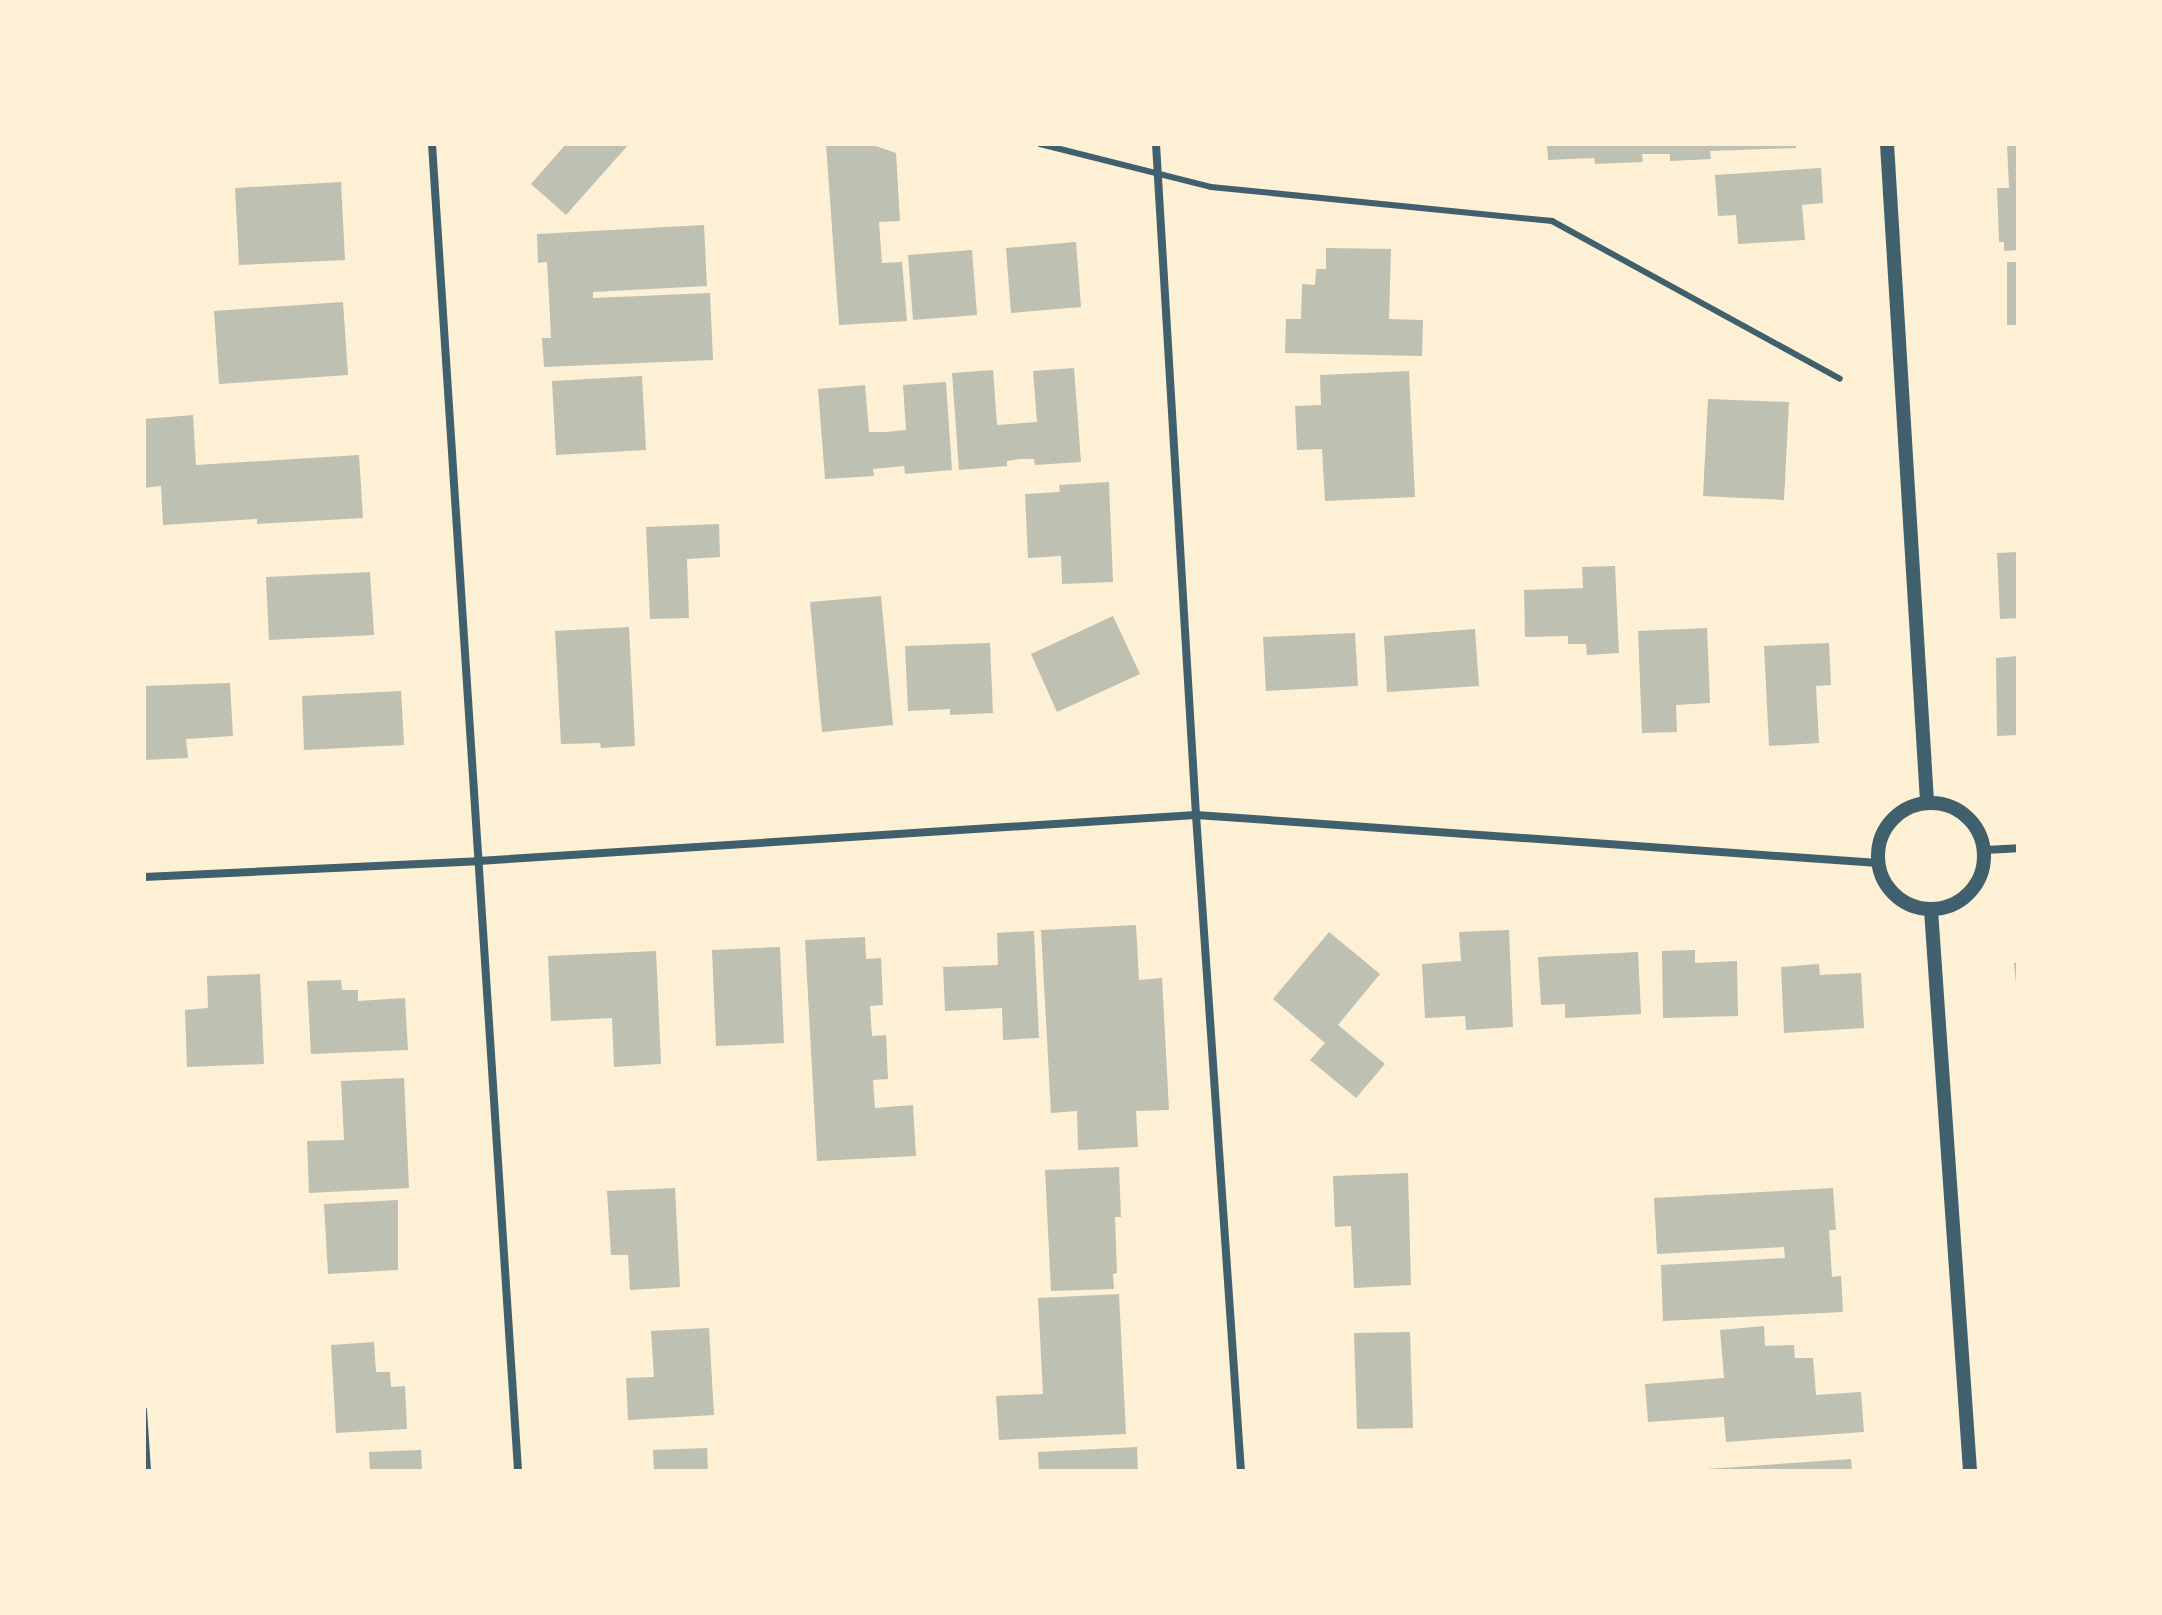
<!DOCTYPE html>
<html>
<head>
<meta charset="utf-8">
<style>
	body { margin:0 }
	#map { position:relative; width:2162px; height:1615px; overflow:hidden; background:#fdf0d5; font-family:"Archivo Narrow",sans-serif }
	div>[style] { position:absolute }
	.building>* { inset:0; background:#bec0b2 }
	.service>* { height:6px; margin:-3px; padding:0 3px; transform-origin:3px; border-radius:3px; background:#3f606c }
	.minor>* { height:8px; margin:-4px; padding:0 4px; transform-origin:4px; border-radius:4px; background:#3f606c }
	.tertiary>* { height:14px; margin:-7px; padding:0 7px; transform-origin:7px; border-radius:7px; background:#3f606c }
	.tertiary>.ring { margin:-7px; padding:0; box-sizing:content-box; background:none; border:14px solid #3f606c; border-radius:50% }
	span { translate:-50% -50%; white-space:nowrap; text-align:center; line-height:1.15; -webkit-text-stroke:8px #fdf0d5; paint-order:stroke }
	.frame { position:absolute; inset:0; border:146px solid #fdf0d5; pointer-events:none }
</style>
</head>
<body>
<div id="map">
	<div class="building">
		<i style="clip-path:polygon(566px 144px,629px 144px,566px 215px,531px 184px)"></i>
		<i style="clip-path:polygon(826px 144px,870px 144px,896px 153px,900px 221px,879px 222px,882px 263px,902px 262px,907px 321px,839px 325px)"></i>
		<i style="clip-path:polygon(1547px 144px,1796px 144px,1796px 148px,1710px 151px,1711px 159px,1670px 161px,1670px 154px,1642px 154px,1643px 162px,1595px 164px,1594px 158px,1548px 160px)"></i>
		<i style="clip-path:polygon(2007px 144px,2018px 144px,2018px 250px,2004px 251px,2004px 242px,1999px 242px,1997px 188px,2009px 188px)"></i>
		<i style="clip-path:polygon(1821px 168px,1823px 203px,1802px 205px,1805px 240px,1738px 244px,1736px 215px,1718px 216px,1715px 175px)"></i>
		<i style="clip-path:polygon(341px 182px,345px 260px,239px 265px,235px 188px)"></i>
		<i style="clip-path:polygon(704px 225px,707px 286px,593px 292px,593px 298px,710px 293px,713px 360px,544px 367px,542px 338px,551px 338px,549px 298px,547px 262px,538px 263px,537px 234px)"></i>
		<i style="clip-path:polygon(1076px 242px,1081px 307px,1011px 313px,1006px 248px)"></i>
		<i style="clip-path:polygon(1326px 248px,1391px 249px,1389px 319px,1423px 320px,1422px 356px,1285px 353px,1286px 319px,1301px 319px,1302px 284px,1315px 285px,1316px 269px,1326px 269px)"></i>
		<i style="clip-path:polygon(972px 250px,977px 315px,913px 320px,908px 255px)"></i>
		<i style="clip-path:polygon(2007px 262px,2018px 262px,2018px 325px,2007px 325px)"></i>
		<i style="clip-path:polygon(343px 302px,348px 375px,219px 384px,214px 311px)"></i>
		<i style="clip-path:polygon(1074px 368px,1081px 462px,1035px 465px,1034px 459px,1019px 459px,1007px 461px,1007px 466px,959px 470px,952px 373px,993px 370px,997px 425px,1037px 422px,1033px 371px)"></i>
		<i style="clip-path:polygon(1409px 371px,1415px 497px,1325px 501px,1322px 449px,1297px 450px,1295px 406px,1321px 405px,1320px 375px)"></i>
		<i style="clip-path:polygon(642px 376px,646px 450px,556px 455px,552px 381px)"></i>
		<i style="clip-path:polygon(946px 382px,952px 470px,905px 474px,904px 466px,873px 469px,874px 476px,825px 479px,818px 389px,865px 385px,869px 432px,886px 432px,906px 430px,903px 385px)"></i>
		<i style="clip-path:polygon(1708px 399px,1789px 402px,1784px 500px,1703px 496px)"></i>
		<i style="clip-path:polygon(193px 415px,196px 465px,359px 455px,363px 518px,257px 524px,257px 519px,163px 525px,161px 486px,144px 488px,144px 419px)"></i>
		<i style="clip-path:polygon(1109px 482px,1113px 582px,1062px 584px,1061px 556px,1028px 558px,1025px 494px,1060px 492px,1059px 485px)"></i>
		<i style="clip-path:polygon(719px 524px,720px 557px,687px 559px,689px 618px,650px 619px,646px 527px)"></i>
		<i style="clip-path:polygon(2018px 552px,2018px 618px,2000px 619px,1997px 553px)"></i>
		<i style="clip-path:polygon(1615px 566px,1619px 653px,1587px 655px,1586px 644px,1568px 644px,1568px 636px,1525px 637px,1524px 590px,1583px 588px,1582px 567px)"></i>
		<i style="clip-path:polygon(370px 572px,374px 635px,269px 640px,266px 577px)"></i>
		<i style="clip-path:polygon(881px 596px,893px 725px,822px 732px,810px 602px)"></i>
		<i style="clip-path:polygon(1113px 616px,1140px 674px,1057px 712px,1031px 654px)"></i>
		<i style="clip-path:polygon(629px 627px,635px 746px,601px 748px,600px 743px,561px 744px,555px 631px)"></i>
		<i style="clip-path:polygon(1707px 628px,1710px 703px,1676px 705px,1677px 732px,1642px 733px,1638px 631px)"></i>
		<i style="clip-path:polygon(1475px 629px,1479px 686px,1387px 692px,1384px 636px)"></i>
		<i style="clip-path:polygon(1355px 633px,1358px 686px,1266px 691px,1263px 637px)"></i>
		<i style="clip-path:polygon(990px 643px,993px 713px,950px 715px,950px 709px,908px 711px,905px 646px)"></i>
		<i style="clip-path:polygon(1829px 643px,1831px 685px,1816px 686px,1819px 743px,1769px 746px,1764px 646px)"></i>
		<i style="clip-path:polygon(2018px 656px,2018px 735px,1997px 736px,1996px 658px)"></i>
		<i style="clip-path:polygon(230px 683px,233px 736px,186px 739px,188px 758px,144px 760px,144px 686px)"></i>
		<i style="clip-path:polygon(401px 691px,404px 745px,304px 750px,302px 696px)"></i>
		<i style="clip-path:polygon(1136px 925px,1139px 980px,1162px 978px,1169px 1110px,1136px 1111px,1138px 1147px,1078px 1150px,1077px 1111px,1051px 1113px,1041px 930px)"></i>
		<i style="clip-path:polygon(1509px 930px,1513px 1027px,1466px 1030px,1465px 1016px,1425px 1018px,1422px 964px,1461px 961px,1459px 932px)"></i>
		<i style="clip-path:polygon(1034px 931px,1039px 1038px,1003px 1040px,1002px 1008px,945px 1011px,943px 967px,998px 965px,997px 933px)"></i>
		<i style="clip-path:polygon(1329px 932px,1380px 974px,1338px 1025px,1385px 1064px,1356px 1098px,1310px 1060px,1325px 1043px,1273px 999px)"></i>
		<i style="clip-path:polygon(865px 937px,866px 959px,881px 958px,883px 1005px,870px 1006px,872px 1036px,886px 1035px,888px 1079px,873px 1080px,875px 1108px,913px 1105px,916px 1156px,817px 1161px,805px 940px)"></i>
		<i style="clip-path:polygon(780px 947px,784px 1043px,716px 1046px,712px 950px)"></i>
		<i style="clip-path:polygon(1695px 950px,1695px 963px,1737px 961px,1738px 1016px,1663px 1018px,1662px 951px)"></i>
		<i style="clip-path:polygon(656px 951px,661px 1064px,614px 1067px,612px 1018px,551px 1021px,548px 956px)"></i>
		<i style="clip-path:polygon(1638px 952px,1641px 1014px,1565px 1018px,1565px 1004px,1541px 1005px,1538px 957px)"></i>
		<i style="clip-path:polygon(2014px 963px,2018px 963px,2018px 984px,2016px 984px)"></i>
		<i style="clip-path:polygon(1819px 964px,1820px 975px,1861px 973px,1864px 1028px,1784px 1033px,1781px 967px)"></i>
		<i style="clip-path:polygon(260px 974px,264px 1064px,187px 1067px,185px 1010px,208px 1008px,207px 976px)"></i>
		<i style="clip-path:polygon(341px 980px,342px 990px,358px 990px,358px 1001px,405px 998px,408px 1050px,311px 1054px,307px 981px)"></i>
		<i style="clip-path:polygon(404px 1078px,409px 1188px,309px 1193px,307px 1141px,344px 1140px,341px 1081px)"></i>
		<i style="clip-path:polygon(1119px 1167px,1121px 1217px,1115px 1217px,1117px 1273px,1113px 1274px,1114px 1289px,1051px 1291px,1045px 1170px)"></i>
		<i style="clip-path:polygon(1408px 1173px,1411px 1285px,1354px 1288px,1351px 1226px,1335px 1227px,1333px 1176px)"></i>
		<i style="clip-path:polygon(675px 1188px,680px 1287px,630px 1290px,628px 1255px,611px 1255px,607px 1191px)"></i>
		<i style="clip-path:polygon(1833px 1188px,1836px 1230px,1829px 1230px,1832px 1277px,1841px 1276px,1843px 1312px,1663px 1321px,1661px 1265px,1785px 1258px,1784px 1247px,1657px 1254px,1654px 1198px)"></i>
		<i style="clip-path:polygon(398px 1200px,398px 1270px,328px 1274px,324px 1204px)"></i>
		<i style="clip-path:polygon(1119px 1294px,1126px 1434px,999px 1440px,996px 1396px,1043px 1394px,1038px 1298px)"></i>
		<i style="clip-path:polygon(1764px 1326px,1765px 1346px,1794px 1345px,1795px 1358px,1813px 1358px,1816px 1395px,1861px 1392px,1864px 1432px,1726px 1442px,1724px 1417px,1648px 1422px,1645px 1384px,1724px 1378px,1720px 1330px)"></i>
		<i style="clip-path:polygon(709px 1328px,714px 1415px,628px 1420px,626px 1378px,654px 1377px,651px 1331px)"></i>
		<i style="clip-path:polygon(1410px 1332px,1413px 1428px,1357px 1429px,1354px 1333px)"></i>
		<i style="clip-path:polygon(374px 1342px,376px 1372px,390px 1372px,391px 1387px,405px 1386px,407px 1429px,336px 1433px,331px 1345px)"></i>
		<i style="clip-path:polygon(1137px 1447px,1138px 1471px,1039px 1471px,1038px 1452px)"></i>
		<i style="clip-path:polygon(707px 1448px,708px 1471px,654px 1471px,653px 1450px)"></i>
		<i style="clip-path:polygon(421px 1450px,422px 1471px,370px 1471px,369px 1452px)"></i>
		<i style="clip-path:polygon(1851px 1459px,1852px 1471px,1706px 1471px,1706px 1469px)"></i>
	</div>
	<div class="service">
		<i style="left:1040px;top:144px;width:176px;rotate:14.1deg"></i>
		<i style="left:1211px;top:187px;width:343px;rotate:5.7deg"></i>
		<i style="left:1552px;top:221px;width:328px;rotate:28.7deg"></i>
		<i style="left:144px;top:1410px;width:61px;rotate:86.2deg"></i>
	</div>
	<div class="minor">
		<i style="left:432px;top:144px;width:1330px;rotate:86.29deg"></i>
		<i style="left:1156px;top:144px;width:672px;rotate:86.59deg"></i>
		<i style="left:1196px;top:815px;width:658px;rotate:86.08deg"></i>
		<i style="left:1985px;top:850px;width:33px;rotate:-3deg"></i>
		<i style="left:144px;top:877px;width:334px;rotate:-2.7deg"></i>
		<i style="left:478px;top:861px;width:719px;rotate:-3.67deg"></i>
		<i style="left:1196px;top:815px;width:684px;rotate:4.03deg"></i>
	</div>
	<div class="tertiary">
		<i style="left:1887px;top:144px;width:659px;rotate:86.52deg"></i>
		<i class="ring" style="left:1878px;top:803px;width:92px;height:92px"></i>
		<i style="left:1931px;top:910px;width:562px;rotate:86.02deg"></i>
	</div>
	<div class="frame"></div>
</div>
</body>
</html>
